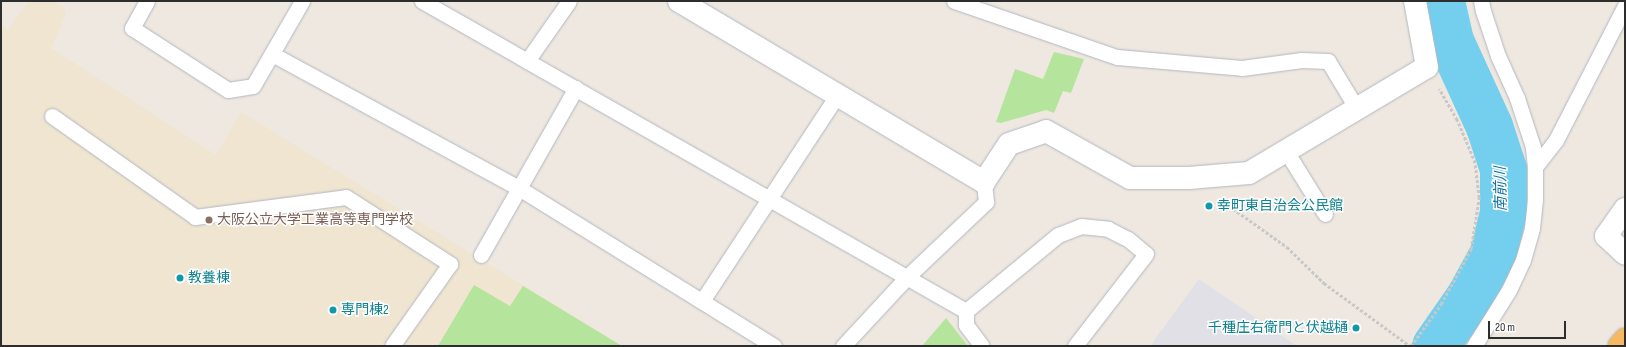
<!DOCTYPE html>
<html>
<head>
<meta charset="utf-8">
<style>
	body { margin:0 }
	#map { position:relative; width:1626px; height:347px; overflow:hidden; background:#eee8e0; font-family:"Sofia Sans Condensed","Noto Sans JP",sans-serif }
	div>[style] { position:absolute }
	.industrial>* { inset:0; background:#e2e0e7 }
	.education>* { inset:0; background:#efe5d0 }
	.green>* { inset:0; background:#b5e49d }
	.river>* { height:47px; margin:-23.5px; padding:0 23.5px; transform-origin:23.5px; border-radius:23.5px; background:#74cfee }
	.path>* { height:2.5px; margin-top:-1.25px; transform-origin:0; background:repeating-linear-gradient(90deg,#c8c8c8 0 3px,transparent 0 5px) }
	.roads { filter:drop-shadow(0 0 1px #b3b6c0) drop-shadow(0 0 1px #b3b6c0) }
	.service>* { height:15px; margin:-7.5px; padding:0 7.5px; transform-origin:7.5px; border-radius:7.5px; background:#fff }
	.minor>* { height:22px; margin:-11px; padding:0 11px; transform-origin:11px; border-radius:11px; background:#fff }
	.trunk>* { height:22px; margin:-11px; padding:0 11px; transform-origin:11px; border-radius:11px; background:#f6b860 }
	.dots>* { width:11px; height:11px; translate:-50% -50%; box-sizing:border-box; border:2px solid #fff; border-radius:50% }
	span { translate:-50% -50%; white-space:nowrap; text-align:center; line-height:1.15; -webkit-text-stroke:3px #fff; paint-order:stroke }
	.culture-label { font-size:14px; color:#0d838f }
	.left { translate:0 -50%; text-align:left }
	.right { translate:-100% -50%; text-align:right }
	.education-label { font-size:14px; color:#785e54 }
	.water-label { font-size:15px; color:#0f6e9f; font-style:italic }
	.frame { position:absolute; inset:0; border:2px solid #2d2d2d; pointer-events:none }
	.scale { position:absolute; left:1488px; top:321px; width:78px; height:18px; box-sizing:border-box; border:2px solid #2d2d2d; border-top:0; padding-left:5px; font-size:12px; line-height:14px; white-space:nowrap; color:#2d2d2d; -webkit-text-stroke:3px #fff; paint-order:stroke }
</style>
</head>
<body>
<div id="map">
	<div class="industrial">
		<i style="clip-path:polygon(1199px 279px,1297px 346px,1150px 346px)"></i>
	</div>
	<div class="education">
		<i style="clip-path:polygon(29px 1px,53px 1px,64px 8px,66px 15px,51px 48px,216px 155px,241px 112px,622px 346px,1px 346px,1px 25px,8px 30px)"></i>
	</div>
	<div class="green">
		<i style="clip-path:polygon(1054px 52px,1084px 59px,1071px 93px,1063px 91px,1054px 113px,1046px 110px,1001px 123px,996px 122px,1015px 69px,1043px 79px)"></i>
		<i style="clip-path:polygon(474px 285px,510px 306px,523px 286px,622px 346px,438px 346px)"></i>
		<i style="clip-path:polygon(946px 318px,968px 346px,922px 346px)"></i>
	</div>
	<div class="river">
		<i style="left:1435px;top:346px;width:60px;rotate:-55.2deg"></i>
		<i style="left:1469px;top:297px;width:50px;rotate:-61.4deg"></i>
		<i style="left:1493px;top:253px;width:42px;rotate:-76.3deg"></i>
		<i style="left:1503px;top:212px;width:43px;rotate:-90deg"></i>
		<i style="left:1503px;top:169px;width:45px;rotate:-108deg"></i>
		<i style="left:1489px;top:126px;width:94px;rotate:-114.6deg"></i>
		<i style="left:1450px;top:41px;width:41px;rotate:-102.7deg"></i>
	</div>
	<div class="path">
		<i style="left:1221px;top:200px;width:81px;rotate:35.5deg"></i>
		<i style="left:1287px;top:247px;width:52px;rotate:44.2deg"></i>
		<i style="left:1324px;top:283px;width:107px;rotate:36.2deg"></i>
		<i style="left:25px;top:346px;width:1px;rotate:-90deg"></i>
		<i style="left:1411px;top:346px;width:52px;rotate:-54.5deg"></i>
		<i style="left:1441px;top:304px;width:63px;rotate:-61.4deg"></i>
		<i style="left:1471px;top:249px;width:52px;rotate:-81.1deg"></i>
		<i style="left:1479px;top:198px;width:35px;rotate:-97deg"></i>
		<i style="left:1475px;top:163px;width:47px;rotate:-112.7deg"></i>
		<i style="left:1457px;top:120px;width:36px;rotate:-120deg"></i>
	</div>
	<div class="roads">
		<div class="service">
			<i style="left:147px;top:1px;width:31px;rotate:119deg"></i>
			<i style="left:132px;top:28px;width:114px;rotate:32.9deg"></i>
			<i style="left:228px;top:90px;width:25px;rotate:-9deg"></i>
			<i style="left:253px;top:86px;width:98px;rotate:-60deg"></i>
			<i style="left:422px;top:1px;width:626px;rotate:29.68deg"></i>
			<i style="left:954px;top:1px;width:172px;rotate:19deg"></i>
			<i style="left:1117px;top:57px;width:125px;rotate:5deg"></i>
			<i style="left:1242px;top:68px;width:60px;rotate:-7.7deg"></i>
			<i style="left:1301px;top:60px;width:27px;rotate:2deg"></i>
			<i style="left:1328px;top:61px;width:56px;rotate:58.9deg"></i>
			<i style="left:272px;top:54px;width:281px;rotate:28.5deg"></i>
			<i style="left:519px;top:188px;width:300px;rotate:31.8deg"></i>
			<i style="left:527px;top:61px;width:73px;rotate:-55deg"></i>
			<i style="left:52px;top:116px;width:175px;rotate:35.2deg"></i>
			<i style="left:195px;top:217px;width:152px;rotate:-7.5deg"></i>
			<i style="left:346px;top:197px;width:124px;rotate:32.8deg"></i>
			<i style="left:450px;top:264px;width:100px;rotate:125.3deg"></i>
			<i style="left:1286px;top:151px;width:74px;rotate:58.2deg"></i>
			<i style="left:1535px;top:167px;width:34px;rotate:-52deg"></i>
			<i style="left:1556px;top:140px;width:151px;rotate:-62.8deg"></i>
			<i style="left:481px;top:255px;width:192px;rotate:-60.4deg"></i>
			<i style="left:702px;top:301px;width:248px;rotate:-56.7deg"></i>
			<i style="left:966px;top:311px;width:119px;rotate:-39.6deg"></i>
			<i style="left:1058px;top:235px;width:25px;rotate:-21deg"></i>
			<i style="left:1081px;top:226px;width:27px;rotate:6deg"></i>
			<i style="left:1108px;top:229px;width:22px;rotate:27deg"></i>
			<i style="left:1128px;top:239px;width:23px;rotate:40deg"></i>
			<i style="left:1146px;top:254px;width:116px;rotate:127.7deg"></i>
			<i style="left:966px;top:311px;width:14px;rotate:90deg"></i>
			<i style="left:966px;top:325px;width:26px;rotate:53deg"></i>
			<i style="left:843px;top:346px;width:96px;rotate:-47.1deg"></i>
			<i style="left:908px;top:276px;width:108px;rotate:-43.5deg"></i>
			<i style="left:986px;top:202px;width:20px;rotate:-96deg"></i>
			<i style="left:1474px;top:346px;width:66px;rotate:-58deg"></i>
			<i style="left:1509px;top:290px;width:33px;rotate:-65deg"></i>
			<i style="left:1523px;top:260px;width:33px;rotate:-74deg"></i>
			<i style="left:1532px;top:228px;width:29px;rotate:-84deg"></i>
			<i style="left:1535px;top:199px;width:32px;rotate:-90deg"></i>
			<i style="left:1535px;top:167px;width:20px;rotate:-96deg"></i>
			<i style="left:1533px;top:147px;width:52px;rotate:-108.1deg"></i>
			<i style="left:1517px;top:98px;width:46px;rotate:-114.3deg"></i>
			<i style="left:1498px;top:56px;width:47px;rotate:-108.4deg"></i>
			<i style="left:1483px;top:11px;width:10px;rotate:-101deg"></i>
		</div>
		<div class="minor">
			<i style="left:679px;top:1px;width:355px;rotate:30.7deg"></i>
			<i style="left:984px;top:182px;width:45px;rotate:-56.7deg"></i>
			<i style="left:1009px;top:144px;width:39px;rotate:-19deg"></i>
			<i style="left:1046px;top:131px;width:96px;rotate:29.2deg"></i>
			<i style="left:1130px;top:178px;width:59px"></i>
			<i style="left:1189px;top:178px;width:60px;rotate:-4.8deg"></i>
			<i style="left:1249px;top:173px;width:207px;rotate:-30.8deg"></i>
			<i style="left:1427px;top:67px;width:67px;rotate:-100.3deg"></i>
			<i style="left:1625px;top:209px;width:33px;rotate:125deg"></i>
			<i style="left:1606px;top:236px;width:26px;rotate:43deg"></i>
		</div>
		<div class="trunk">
			<i style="left:1619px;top:346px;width:9px;rotate:-49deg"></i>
		</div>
	</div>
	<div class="dots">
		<i style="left:1209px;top:206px;background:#0f9aa8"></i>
		<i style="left:209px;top:220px;background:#8d6e63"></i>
		<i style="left:180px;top:278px;background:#0f9aa8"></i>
		<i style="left:333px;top:310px;background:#0f9aa8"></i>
		<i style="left:1356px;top:328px;background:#0f9aa8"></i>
	</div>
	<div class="culture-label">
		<span class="left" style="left:1217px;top:206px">幸町東自治会公民館</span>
		<span class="left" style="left:188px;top:278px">教養棟</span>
		<span class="left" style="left:341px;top:310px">専門棟2</span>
		<span class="right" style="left:1348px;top:328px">千種庄右衛門と伏越樋</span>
	</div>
	<div class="education-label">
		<span class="left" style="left:217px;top:220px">大阪公立大学工業高等専門学校</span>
	</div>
	<div class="water-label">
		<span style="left:1501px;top:189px;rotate:-91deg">南前川</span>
	</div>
	<div class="frame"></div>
	<div class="scale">20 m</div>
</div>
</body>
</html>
